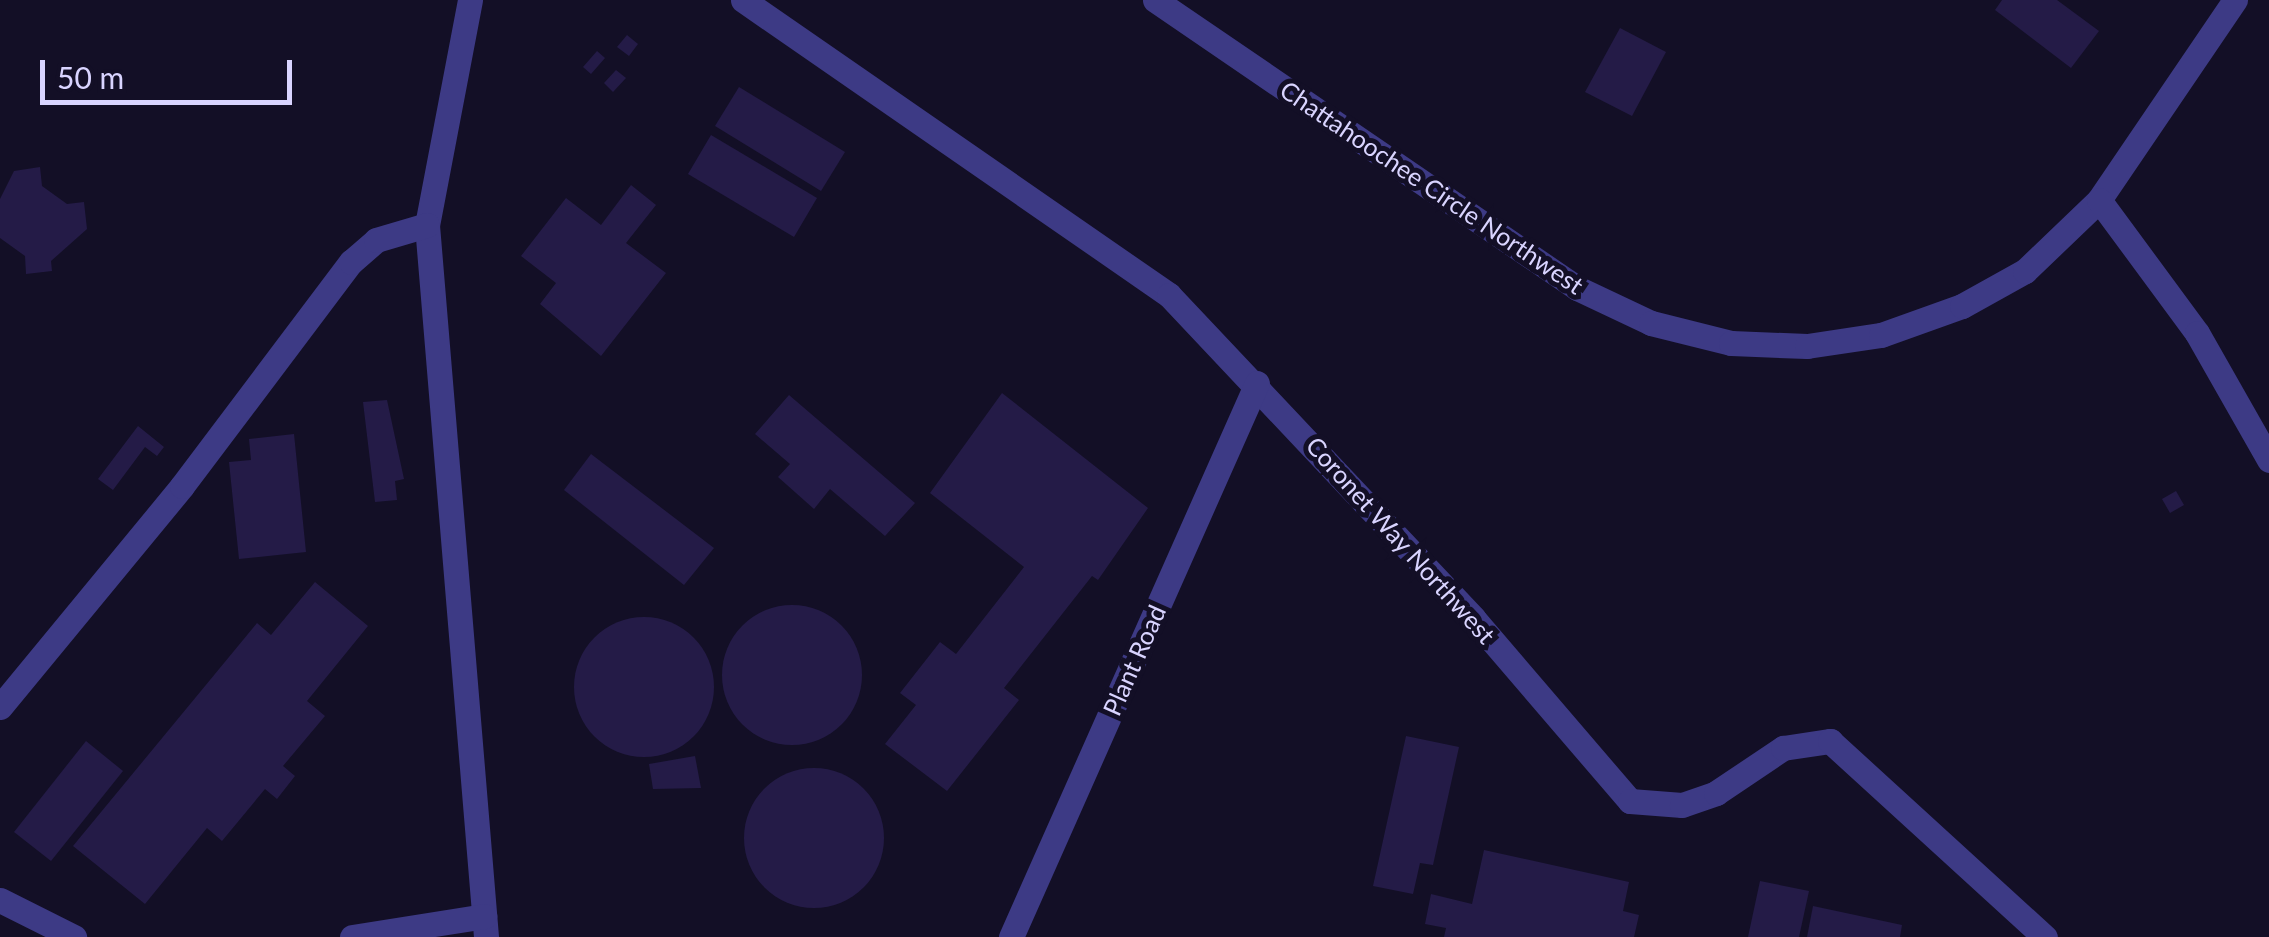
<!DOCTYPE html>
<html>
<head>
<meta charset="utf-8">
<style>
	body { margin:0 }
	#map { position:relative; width:2269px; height:937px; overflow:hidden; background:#130f26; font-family:Lato,sans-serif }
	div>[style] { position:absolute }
	.building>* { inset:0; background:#241b47 }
	.round { border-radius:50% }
	.minor>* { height:25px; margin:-12.5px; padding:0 12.5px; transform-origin:12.5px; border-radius:12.5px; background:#3d3a85 }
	span { translate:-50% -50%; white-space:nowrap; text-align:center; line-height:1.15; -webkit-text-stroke:10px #130f26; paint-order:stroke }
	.street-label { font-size:25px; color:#d9d4ff }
	.scale { position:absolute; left:40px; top:60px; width:252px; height:45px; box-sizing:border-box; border:5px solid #d9d4ff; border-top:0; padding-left:12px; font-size:30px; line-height:35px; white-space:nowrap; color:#d9d4ff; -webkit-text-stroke:8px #130f26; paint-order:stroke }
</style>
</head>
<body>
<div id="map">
	<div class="building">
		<i style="clip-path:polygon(2002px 0,2057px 0,2099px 31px,2071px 68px,1995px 10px)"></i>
		<i style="clip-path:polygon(1620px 28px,1666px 52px,1632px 116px,1585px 92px)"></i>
		<i style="clip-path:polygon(627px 35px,638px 44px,629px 56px,617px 47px)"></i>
		<i style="clip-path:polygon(597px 51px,605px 58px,591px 74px,583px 67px)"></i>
		<i style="clip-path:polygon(616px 70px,626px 78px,613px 92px,604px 83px)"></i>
		<i style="clip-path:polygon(739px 87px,845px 152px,821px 191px,715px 126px)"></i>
		<i style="clip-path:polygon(711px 135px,817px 198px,794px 237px,688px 174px)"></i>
		<i style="clip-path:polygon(40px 167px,42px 186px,67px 204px,84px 202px,87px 229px,51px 261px,52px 271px,26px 274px,25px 256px,0 238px,0 199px,14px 171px)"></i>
		<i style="clip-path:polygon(631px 185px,656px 205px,626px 243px,666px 273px,601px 356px,540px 304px,556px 283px,521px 256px,566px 198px,601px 225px)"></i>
		<i style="clip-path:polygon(1002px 393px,1148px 508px,1098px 580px,1092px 576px,1004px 688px,1019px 700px,947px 791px,885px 744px,916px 705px,900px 693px,940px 642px,956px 654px,1024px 567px,930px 493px)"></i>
		<i style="clip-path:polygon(789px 395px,915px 503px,885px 536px,830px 489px,814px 509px,778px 477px,790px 464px,755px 434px)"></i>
		<i style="clip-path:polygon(387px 400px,404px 479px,395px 481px,397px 500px,375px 502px,363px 402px)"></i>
		<i style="clip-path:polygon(138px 426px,164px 447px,157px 456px,145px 447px,113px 490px,98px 479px)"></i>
		<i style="clip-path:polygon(294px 434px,306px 552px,239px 559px,229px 462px,251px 460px,249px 439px)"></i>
		<i style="clip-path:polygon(591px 454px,714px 548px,684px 585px,564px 490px)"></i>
		<i style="clip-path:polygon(2176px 491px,2184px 505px,2170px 513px,2162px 499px)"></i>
		<i style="clip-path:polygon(315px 582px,368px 626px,307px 701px,325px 716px,283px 766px,295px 776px,277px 799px,265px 789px,222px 841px,207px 828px,145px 904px,73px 846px,257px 623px,271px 635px)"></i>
		<i class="round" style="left:722px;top:605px;width:140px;height:140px"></i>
		<i class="round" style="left:574px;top:617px;width:140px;height:140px"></i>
		<i style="clip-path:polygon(1406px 736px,1459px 747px,1433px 865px,1420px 863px,1413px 894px,1373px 886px)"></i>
		<i style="clip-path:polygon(86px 741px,123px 771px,51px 861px,14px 832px)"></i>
		<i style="clip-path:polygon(695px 756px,701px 788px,653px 789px,649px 764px)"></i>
		<i class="round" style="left:744px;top:768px;width:140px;height:140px"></i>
		<i style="clip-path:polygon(1484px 850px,1629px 882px,1623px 911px,1639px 915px,1634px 937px,1444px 937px,1446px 928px,1425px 924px,1431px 894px,1472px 904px)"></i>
		<i style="clip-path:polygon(1760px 881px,1809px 891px,1799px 937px,1748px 937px)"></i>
		<i style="clip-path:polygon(1813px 906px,1902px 925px,1900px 937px,1807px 937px)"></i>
	</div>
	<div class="minor">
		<i style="left:470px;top:0;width:229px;rotate:100.8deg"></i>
		<i style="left:427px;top:225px;width:714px;rotate:85.26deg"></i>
		<i style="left:743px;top:0;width:518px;rotate:34.7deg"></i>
		<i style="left:1169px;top:295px;width:444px;rotate:46.7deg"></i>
		<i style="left:1473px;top:618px;width:241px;rotate:49.4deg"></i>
		<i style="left:1630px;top:801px;width:52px;rotate:4.4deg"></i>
		<i style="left:1682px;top:805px;width:36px;rotate:-19deg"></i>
		<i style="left:1716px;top:793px;width:81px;rotate:-33.9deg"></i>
		<i style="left:1783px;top:748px;width:48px;rotate:-8.5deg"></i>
		<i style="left:1830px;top:741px;width:291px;rotate:42.4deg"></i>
		<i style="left:1155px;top:0;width:511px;rotate:34.31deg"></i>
		<i style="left:1577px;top:288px;width:82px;rotate:25.3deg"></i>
		<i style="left:1651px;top:323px;width:82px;rotate:14deg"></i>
		<i style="left:1731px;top:343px;width:76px;rotate:2.3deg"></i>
		<i style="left:1807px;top:346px;width:75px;rotate:-8.5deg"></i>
		<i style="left:1881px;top:335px;width:86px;rotate:-19.7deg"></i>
		<i style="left:1962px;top:306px;width:72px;rotate:-29.1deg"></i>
		<i style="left:2025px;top:271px;width:103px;rotate:-43.8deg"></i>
		<i style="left:2099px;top:200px;width:242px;rotate:-55.8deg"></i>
		<i style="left:2099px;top:200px;width:165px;rotate:53.6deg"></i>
		<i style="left:2197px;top:333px;width:146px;rotate:60.4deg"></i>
		<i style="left:0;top:707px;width:286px;rotate:-50.5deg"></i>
		<i style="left:182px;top:486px;width:281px;rotate:-53deg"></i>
		<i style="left:351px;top:262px;width:33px;rotate:-41deg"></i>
		<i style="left:376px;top:240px;width:53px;rotate:-16.4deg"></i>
		<i style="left:0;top:900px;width:83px;rotate:26.6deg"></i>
		<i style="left:352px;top:937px;width:134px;rotate:-9deg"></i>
		<i style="left:1011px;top:937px;width:606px;rotate:-66.06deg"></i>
	</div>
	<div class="street-label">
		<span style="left:1432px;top:187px;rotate:34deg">Chattahoochee Circle Northwest</span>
		<span style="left:1401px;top:540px;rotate:48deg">Coronet Way Northwest</span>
		<span style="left:1134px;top:660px;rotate:-66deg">Plant Road</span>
	</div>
	<div class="scale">50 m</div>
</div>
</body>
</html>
